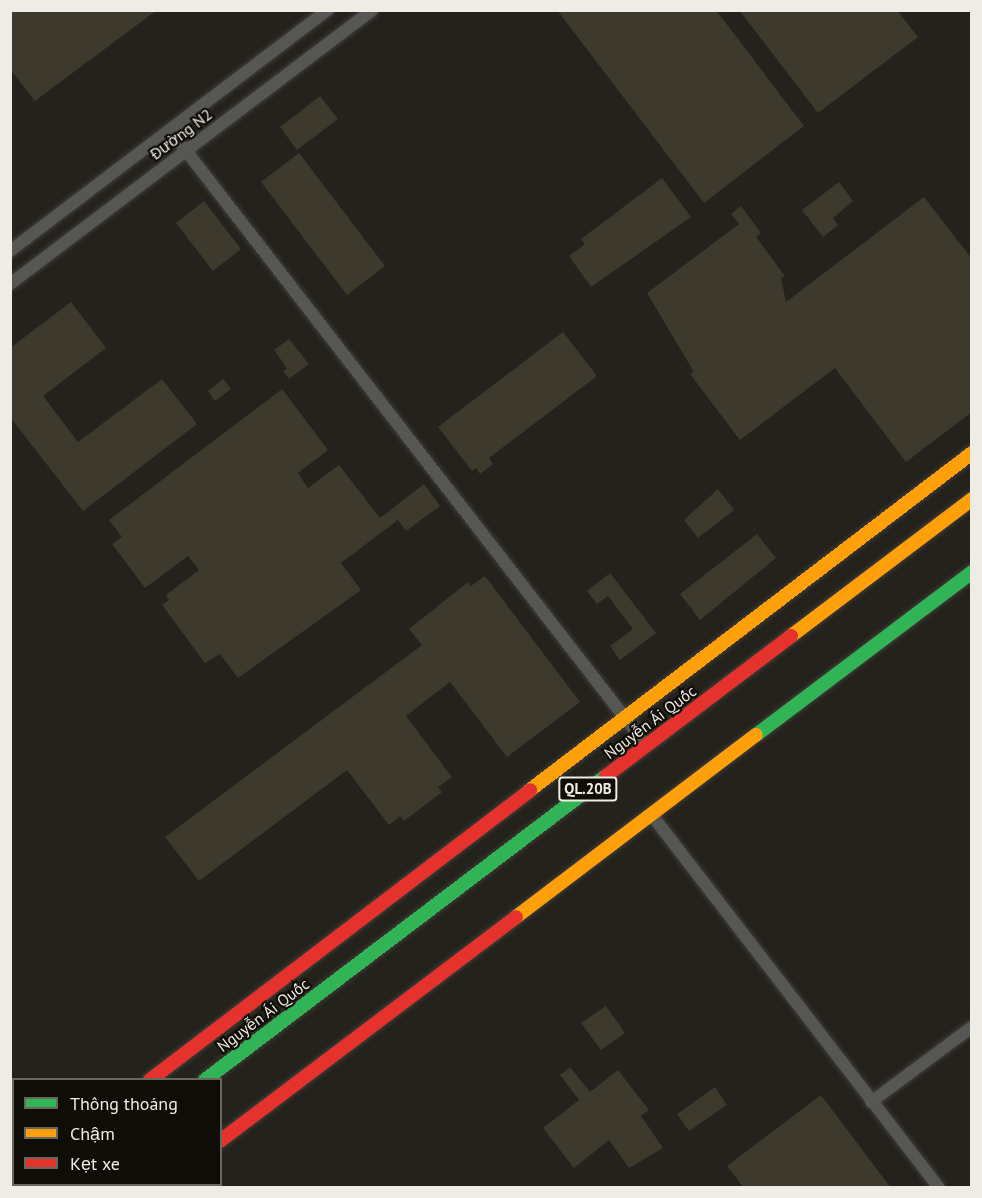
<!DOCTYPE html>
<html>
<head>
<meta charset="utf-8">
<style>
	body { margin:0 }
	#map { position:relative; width:982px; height:1198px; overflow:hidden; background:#24221c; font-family:"PT Sans",sans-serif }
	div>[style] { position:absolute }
	.building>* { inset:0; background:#3e392d }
	.roads { filter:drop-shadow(0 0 2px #403d39) drop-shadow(0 0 2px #403d39) }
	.street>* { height:12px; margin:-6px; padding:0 6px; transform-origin:6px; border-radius:6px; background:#565654 }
	.fast>* { height:14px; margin:-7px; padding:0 7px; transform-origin:7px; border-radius:7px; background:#30b455 }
	.slow>* { height:14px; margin:-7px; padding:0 7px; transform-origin:7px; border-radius:7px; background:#ff9f0a }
	.jam>* { height:14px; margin:-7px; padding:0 7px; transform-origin:7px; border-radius:7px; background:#e5322d }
	span { translate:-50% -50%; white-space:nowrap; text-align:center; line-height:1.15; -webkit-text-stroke:4.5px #0f0d08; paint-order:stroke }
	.shield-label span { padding:2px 4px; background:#0f0d08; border:2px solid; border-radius:4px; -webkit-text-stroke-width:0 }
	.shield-label { font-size:15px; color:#efece5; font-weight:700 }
	.street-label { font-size:16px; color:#efece5 }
	.frame { position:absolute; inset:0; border:12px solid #efece5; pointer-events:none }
	.legend { position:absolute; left:12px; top:1078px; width:210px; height:108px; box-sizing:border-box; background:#0f0d08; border:2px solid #696660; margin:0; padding:8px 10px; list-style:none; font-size:18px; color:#efece5 }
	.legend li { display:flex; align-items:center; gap:12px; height:30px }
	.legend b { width:30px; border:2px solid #696660 }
</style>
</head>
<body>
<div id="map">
	<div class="building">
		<i style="clip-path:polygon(10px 10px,157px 10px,35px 101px,10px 69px)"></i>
		<i style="clip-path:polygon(557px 10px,716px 10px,804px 126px,704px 203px)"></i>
		<i style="clip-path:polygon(739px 10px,897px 10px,918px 37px,818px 113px)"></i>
		<i style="clip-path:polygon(320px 96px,338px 119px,297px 150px,280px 127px)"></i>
		<i style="clip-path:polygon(299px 153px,385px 266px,347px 295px,261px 182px)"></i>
		<i style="clip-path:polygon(662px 178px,691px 217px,591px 287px,569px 256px,585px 244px,581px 239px)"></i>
		<i style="clip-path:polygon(839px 182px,853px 201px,833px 218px,838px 225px,823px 237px,802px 210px)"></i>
		<i style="clip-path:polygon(924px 197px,972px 259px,972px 412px,906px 462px,835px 368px,740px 440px,690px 374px,694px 372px,647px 293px,739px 224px,731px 214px,741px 206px,761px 233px,756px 237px,785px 276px,781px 278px,786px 302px)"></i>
		<i style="clip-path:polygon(204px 201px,241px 249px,213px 271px,176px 223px)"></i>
		<i style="clip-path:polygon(71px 302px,106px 348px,43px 396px,78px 442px,162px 379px,197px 424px,83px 511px,10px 417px,10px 348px)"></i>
		<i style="clip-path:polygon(563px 332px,597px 376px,489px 458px,493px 464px,480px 474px,476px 468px,472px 471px,438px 427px)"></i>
		<i style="clip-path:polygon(289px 339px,309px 364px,289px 379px,283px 371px,287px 368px,274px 350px)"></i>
		<i style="clip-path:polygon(223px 379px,231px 389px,215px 401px,208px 391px)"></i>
		<i style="clip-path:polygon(282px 389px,328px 450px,298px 473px,308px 488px,339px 465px,380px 518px,424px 484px,440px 506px,406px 531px,398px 520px,341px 563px,361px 590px,238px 678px,220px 654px,205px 663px,162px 605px,169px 600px,166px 595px,199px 570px,188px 556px,145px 588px,112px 544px,122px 537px,109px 520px)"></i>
		<i style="clip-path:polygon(718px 489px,734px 510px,698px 538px,684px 520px)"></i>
		<i style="clip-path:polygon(757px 534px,776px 558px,700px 620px,680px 594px)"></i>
		<i style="clip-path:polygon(610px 573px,656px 633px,620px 660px,610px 646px,633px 629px,608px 596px,597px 604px,587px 591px)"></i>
		<i style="clip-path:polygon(485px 576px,580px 702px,507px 757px,450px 682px,406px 716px,452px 777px,438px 787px,442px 792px,404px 821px,400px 816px,389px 825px,347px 770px,199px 881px,165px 837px,422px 645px,409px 629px,468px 582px,471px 586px)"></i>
		<i style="clip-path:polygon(606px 1006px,625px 1033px,601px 1050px,581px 1023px)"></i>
		<i style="clip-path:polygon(570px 1067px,590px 1092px,618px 1070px,649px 1110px,641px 1116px,663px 1148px,629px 1168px,609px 1140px,574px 1168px,543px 1128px,579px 1100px,560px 1075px)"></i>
		<i style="clip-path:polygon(715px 1087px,727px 1105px,689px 1131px,677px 1114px)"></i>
		<i style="clip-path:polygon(821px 1095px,891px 1188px,744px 1188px,727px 1166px)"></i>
	</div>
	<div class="roads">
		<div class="street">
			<i style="left:170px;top:130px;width:778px;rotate:52.26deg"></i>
			<i style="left:10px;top:251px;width:399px;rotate:-37.2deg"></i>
			<i style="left:10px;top:284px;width:454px;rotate:-37.1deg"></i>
			<i style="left:651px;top:814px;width:472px;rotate:52.4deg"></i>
			<i style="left:871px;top:1102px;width:126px;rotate:-36.6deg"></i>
			<i style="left:10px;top:1185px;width:5px;rotate:-37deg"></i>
		</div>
		<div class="fast">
			<i style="left:756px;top:735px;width:271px;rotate:-37deg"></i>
			<i style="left:205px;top:1080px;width:503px;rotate:-37.17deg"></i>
			<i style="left:63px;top:1188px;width:6px;rotate:-45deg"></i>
		</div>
		<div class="slow">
			<i style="left:791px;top:636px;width:227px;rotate:-37.1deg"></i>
			<i style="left:530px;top:790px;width:556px;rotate:-37.32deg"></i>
			<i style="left:516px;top:917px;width:301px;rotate:-37.2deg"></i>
		</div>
		<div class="jam">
			<i style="left:606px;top:776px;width:232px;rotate:-37.1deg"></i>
			<i style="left:150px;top:1080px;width:478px;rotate:-37.3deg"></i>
			<i style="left:220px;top:1141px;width:371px;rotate:-37.1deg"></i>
			<i style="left:159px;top:1188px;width:6px;rotate:-45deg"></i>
		</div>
	</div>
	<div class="shield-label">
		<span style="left:588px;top:789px">QL.20B</span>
	</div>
	<div class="street-label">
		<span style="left:181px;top:134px;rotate:-37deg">Đường N2</span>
		<span style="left:650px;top:722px;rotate:-37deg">Nguyễn Ái Quốc</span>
		<span style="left:263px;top:1015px;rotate:-37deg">Nguyễn Ái Quốc</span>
	</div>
	<div class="frame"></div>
	<ul class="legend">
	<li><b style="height:8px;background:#30b455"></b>Thông thoáng</li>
	<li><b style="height:8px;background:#ff9f0a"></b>Chậm</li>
	<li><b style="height:8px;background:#e5322d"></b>Kẹt xe</li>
	</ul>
</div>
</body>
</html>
